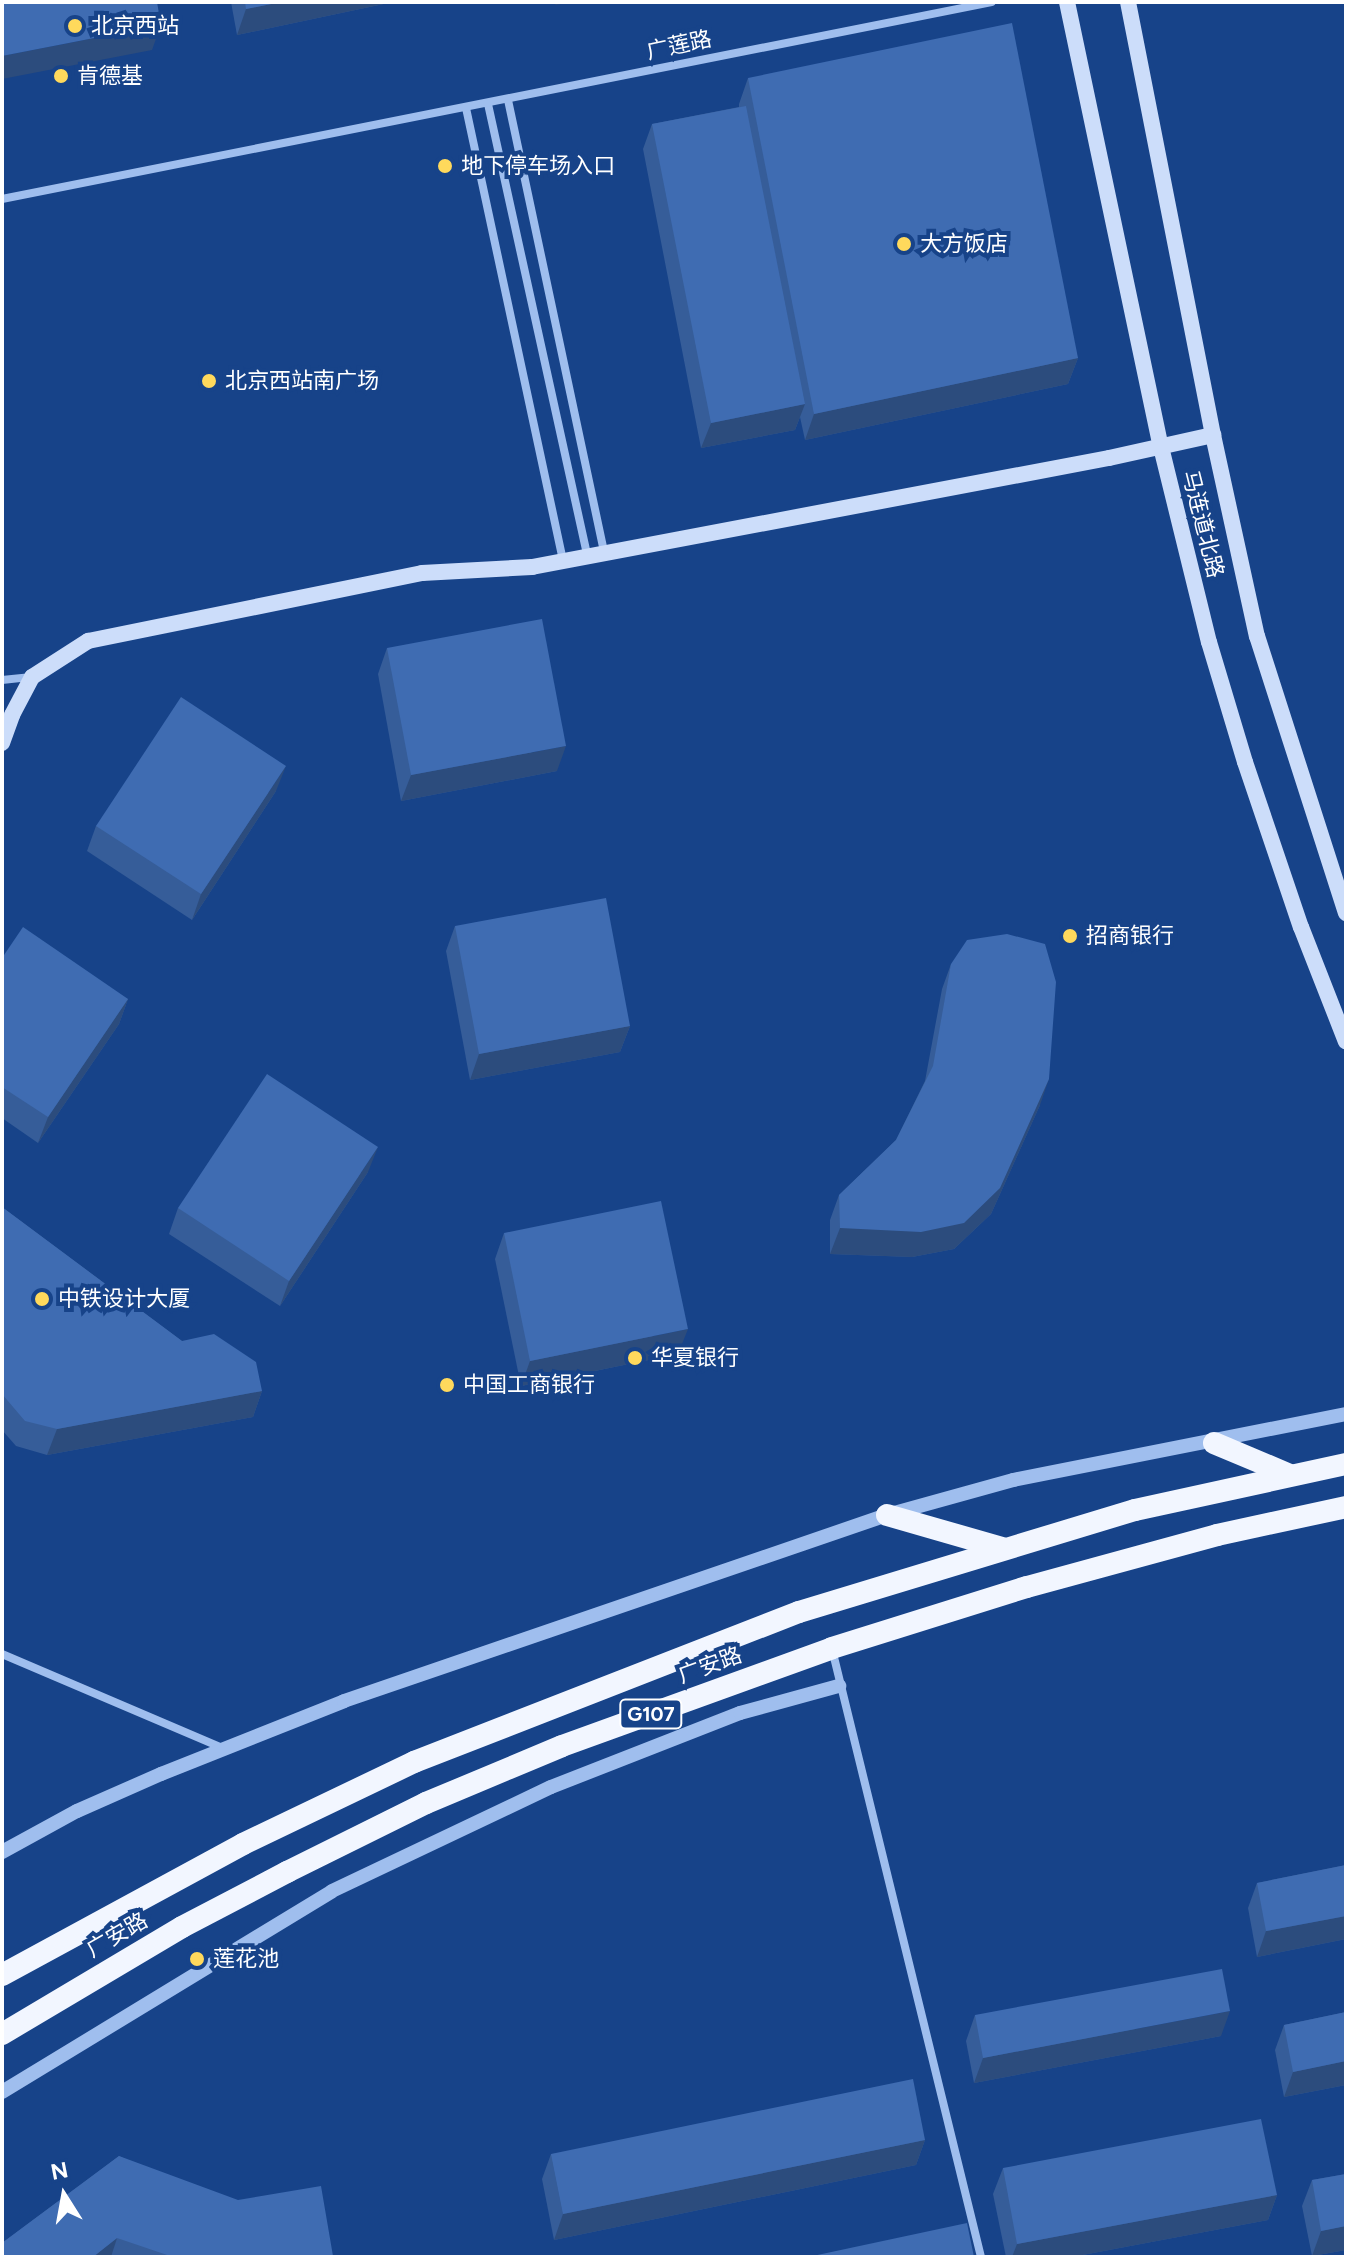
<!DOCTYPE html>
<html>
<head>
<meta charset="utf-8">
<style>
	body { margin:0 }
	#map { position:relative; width:1348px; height:2259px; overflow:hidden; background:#174389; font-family:Figtree,"Noto Sans SC",sans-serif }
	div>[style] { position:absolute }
	.minor>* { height:8px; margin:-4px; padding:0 4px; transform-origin:4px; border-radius:4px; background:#9fbeee }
	.tertiary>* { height:14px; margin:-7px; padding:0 7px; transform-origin:7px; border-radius:7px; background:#9fbeee }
	.secondary>* { height:16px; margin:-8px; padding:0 8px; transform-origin:8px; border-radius:8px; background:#ccddfa }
	.trunk>* { height:22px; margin:-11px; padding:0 11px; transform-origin:11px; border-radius:11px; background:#f2f6ff }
	.wall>* { inset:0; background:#365d99 }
	.shaded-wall>* { inset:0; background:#2c4c7d }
	.building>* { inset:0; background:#3f6cb2 }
	.dots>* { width:22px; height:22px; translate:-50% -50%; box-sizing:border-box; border:4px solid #174389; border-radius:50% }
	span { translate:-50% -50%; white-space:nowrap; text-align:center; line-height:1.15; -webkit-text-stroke:8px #174389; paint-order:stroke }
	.shield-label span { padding:2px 6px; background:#174389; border:2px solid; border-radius:6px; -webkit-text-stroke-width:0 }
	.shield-label { font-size:20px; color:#fff; font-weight:700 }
	.poi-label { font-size:22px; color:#fff }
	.left { translate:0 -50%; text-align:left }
	.street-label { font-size:22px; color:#fff }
	.frame { position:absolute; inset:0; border:4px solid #fff; pointer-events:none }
	.north { position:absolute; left:24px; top:2155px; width:80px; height:80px; -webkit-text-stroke:6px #174389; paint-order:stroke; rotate:349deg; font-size:22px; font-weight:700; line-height:32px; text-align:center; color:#fff }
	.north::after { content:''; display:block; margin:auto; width:28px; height:36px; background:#fff; clip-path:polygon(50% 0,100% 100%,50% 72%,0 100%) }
</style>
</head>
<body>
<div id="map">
	<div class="minor">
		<i style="left:508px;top:100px;width:463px;rotate:78deg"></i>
		<i style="left:488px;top:104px;width:463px;rotate:77.6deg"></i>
		<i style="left:466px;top:108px;width:463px;rotate:77.9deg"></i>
		<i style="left:2px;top:199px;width:1009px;rotate:-11.25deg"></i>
		<i style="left:2px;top:680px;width:30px;rotate:-6deg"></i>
		<i style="left:832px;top:1649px;width:626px;rotate:76.23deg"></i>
		<i style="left:2px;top:1654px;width:242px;rotate:23.1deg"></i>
	</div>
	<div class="tertiary">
		<i style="left:2px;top:1852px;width:85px;rotate:-28.7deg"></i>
		<i style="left:77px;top:1811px;width:92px;rotate:-23.8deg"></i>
		<i style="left:161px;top:1774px;width:197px;rotate:-21.7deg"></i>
		<i style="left:344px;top:1701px;width:574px;rotate:-18.91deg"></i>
		<i style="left:887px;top:1515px;width:131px;rotate:-15.5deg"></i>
		<i style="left:1013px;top:1480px;width:339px;rotate:-11.2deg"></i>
		<i style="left:2px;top:2092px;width:386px;rotate:-31.3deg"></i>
		<i style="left:332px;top:1891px;width:242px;rotate:-25.4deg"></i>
		<i style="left:551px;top:1787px;width:203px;rotate:-21.4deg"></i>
		<i style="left:740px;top:1713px;width:103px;rotate:-15.3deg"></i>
	</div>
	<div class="secondary">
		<i style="left:1067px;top:2px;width:455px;rotate:78.1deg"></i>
		<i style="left:1161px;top:447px;width:201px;rotate:76.2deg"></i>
		<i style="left:1209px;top:642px;width:125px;rotate:73.3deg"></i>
		<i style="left:1245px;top:762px;width:174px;rotate:71.3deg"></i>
		<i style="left:1301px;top:927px;width:123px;rotate:68.6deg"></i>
		<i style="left:1128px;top:2px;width:441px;rotate:78.9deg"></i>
		<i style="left:1213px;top:435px;width:206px;rotate:77.7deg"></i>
		<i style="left:1257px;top:636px;width:291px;rotate:72.2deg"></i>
		<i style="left:2px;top:743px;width:30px;rotate:-70deg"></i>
		<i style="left:12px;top:715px;width:43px;rotate:-62.2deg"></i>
		<i style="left:32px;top:677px;width:67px;rotate:-32.7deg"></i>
		<i style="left:88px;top:641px;width:341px;rotate:-11.5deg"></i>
		<i style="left:422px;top:573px;width:110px;rotate:-3.1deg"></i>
		<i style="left:532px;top:567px;width:587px;rotate:-10.7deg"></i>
		<i style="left:1109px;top:458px;width:107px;rotate:-12.5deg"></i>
	</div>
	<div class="trunk">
		<i style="left:1214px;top:1443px;width:82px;rotate:22.8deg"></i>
		<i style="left:887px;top:1515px;width:120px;rotate:16deg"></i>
		<i style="left:2px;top:1975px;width:274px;rotate:-28.5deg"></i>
		<i style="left:243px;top:1844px;width:190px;rotate:-25.6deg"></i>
		<i style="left:414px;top:1762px;width:413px;rotate:-21.3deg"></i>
		<i style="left:799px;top:1612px;width:351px;rotate:-16.9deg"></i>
		<i style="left:1135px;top:1510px;width:216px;rotate:-12.3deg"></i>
		<i style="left:2px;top:2034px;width:209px;rotate:-30.7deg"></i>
		<i style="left:182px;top:1927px;width:119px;rotate:-27.6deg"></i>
		<i style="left:287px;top:1872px;width:155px;rotate:-26.4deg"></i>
		<i style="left:426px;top:1803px;width:147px;rotate:-22.7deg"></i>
		<i style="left:562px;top:1746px;width:287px;rotate:-19.9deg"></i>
		<i style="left:832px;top:1648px;width:204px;rotate:-17.4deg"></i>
		<i style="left:1027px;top:1587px;width:197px;rotate:-15.3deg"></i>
		<i style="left:1217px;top:1535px;width:132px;rotate:-12.2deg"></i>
	</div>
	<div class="wall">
		<i style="clip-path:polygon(231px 2px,393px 2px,237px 35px)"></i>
		<i style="clip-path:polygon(748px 78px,1078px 358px,1068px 384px,805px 440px,800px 417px,795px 430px,701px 448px,643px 149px,652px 124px,739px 107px,739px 104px)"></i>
		<i style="clip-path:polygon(387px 648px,557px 771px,401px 801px,378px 674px)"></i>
		<i style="clip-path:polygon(276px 791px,192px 920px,87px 851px,96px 826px)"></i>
		<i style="clip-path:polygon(455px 926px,630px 1026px,620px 1052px,470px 1080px,446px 951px)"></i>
		<i style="clip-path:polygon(2px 958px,128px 999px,119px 1024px,38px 1143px,2px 1118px)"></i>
		<i style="clip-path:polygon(951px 964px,1040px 1105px,991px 1214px,954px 1249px,912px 1257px,830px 1254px,830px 1220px,839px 1195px,896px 1140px,925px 1081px,942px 989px)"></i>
		<i style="clip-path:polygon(368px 1172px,280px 1306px,169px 1234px,178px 1208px)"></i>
		<i style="clip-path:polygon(2px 1207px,182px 1341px,262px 1391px,253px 1417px,47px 1455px,16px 1446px,2px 1430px)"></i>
		<i style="clip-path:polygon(504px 1233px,678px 1354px,521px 1386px,495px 1259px)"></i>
		<i style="clip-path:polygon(1346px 1865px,1346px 1939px,1257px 1957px,1248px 1908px,1257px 1883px)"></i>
		<i style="clip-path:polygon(1346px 2012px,1346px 2085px,1284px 2097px,1275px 2050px,1284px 2025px)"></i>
		<i style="clip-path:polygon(975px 2015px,1221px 2036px,974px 2083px,966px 2041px)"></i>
		<i style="clip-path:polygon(925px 2140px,916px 2165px,554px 2240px,542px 2179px,551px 2154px)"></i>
		<i style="clip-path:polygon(119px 2156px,332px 2257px,2px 2257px,2px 2243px)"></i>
		<i style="clip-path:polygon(1003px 2168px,1277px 2195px,1268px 2220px,1072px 2257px,1006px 2257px,993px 2194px)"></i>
		<i style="clip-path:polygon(1346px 2174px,1346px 2250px,1312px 2256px,1302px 2206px,1312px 2180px)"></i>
	</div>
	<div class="shaded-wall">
		<i style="clip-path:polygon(281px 2px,393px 2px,237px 35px,246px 9px)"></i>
		<i style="clip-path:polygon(557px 2px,572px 2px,555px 5px)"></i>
		<i style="clip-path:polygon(161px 25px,152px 50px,2px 79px,2px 56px)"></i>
		<i style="clip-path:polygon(1078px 358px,1068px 384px,805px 440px,814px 414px)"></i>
		<i style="clip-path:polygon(805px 404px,795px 430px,701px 448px,711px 423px)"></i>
		<i style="clip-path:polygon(566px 746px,557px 771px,401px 801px,411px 775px)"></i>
		<i style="clip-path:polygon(286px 766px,276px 791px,192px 920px,201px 894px)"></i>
		<i style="clip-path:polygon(128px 999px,119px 1024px,38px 1143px,48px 1117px)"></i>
		<i style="clip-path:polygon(630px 1026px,620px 1052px,470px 1080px,479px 1054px)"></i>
		<i style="clip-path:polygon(1049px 1079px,1040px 1105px,991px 1214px,954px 1249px,912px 1257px,830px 1254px,840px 1228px)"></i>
		<i style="clip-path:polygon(378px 1147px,368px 1172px,280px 1306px,289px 1281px)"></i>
		<i style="clip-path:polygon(688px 1329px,678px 1354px,521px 1386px,530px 1361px)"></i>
		<i style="clip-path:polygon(262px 1391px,253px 1417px,47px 1455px,57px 1429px)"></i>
		<i style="clip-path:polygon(1346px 1916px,1346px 1939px,1257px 1957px,1266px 1931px)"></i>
		<i style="clip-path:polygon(1230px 2011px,1221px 2036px,974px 2083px,983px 2058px)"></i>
		<i style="clip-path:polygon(1346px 2061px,1346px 2085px,1284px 2097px,1293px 2072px)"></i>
		<i style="clip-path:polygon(925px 2140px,916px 2165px,554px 2240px,563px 2214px)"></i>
		<i style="clip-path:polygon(1277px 2195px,1268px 2220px,1072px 2257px,1012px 2257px,1017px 2244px)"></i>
		<i style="clip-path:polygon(1346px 2226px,1346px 2250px,1312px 2256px,1321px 2231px)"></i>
		<i style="clip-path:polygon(117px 2238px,111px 2257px,93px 2257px)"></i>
	</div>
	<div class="building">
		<i style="clip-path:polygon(2px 2px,157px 2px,161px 25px,2px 56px)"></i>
		<i style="clip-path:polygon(245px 2px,281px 2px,246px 9px)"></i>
		<i style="clip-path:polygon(1012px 23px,1078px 358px,814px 414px,748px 78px)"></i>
		<i style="clip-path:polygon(746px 106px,805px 404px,711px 423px,652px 124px)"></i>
		<i style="clip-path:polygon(542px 619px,566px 746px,411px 775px,387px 648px)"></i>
		<i style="clip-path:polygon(181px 697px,286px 766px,201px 894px,96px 826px)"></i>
		<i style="clip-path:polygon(606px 898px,630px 1026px,479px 1054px,455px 926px)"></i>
		<i style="clip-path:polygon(23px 927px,128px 999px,48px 1117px,2px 1087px,2px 958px)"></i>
		<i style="clip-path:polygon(1007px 934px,1045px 944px,1056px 982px,1049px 1079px,1000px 1188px,964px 1223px,921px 1232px,840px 1228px,839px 1195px,896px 1140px,933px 1066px,951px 964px,967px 940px)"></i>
		<i style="clip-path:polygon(267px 1074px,378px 1147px,289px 1281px,178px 1208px)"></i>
		<i style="clip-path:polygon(661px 1201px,688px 1329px,530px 1361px,504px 1233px)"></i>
		<i style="clip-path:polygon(2px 1207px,182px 1341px,214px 1334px,256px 1362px,262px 1391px,57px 1429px,25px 1421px,2px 1394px)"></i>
		<i style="clip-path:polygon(1346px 1865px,1346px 1916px,1266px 1931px,1257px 1883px)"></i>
		<i style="clip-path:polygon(1222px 1969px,1230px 2011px,983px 2058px,975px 2015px)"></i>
		<i style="clip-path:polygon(1346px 2012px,1346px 2061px,1293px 2072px,1284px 2025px)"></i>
		<i style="clip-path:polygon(913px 2079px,925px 2140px,563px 2214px,551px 2154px)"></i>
		<i style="clip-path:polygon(1261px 2119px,1277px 2195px,1017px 2244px,1003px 2168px)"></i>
		<i style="clip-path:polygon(119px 2156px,238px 2200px,321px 2186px,333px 2256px,173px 2257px,117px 2238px,93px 2257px,4px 2257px,2px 2254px,2px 2243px)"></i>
		<i style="clip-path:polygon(1346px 2174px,1346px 2226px,1321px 2231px,1312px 2180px)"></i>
		<i style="clip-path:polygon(967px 2223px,974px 2257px,808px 2257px)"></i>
	</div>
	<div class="dots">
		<i style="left:75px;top:26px;background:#ffd95c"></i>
		<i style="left:61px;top:76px;background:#ffd95c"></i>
		<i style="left:445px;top:166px;background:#ffd95c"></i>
		<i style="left:904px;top:244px;background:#ffd95c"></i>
		<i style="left:209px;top:381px;background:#ffd95c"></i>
		<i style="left:1070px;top:936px;background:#ffd95c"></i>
		<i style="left:42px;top:1299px;background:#ffd95c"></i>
		<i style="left:635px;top:1358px;background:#ffd95c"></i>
		<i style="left:447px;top:1385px;background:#ffd95c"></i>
		<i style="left:197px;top:1959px;background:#ffd95c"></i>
	</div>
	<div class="shield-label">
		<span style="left:651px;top:1714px">G107</span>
	</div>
	<div class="poi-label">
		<span class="left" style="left:91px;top:26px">北京西站</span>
		<span class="left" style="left:77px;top:76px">肯德基</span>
		<span class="left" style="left:461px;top:166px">地下停车场入口</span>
		<span class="left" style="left:920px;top:244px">大方饭店</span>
		<span class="left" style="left:225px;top:381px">北京西站南广场</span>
		<span class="left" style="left:1086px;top:936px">招商银行</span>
		<span class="left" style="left:58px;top:1299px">中铁设计大厦</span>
		<span class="left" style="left:651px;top:1358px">华夏银行</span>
		<span class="left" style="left:463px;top:1385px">中国工商银行</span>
		<span class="left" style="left:213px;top:1959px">莲花池</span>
	</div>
	<div class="street-label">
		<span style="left:679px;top:45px;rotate:-12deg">广莲路</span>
		<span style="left:1203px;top:524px;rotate:76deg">马连道北路</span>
		<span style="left:710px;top:1665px;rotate:-20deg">广安路</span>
		<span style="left:117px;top:1935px;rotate:-30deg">广安路</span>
	</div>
	<div class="frame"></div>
	<div class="north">N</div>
</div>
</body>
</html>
